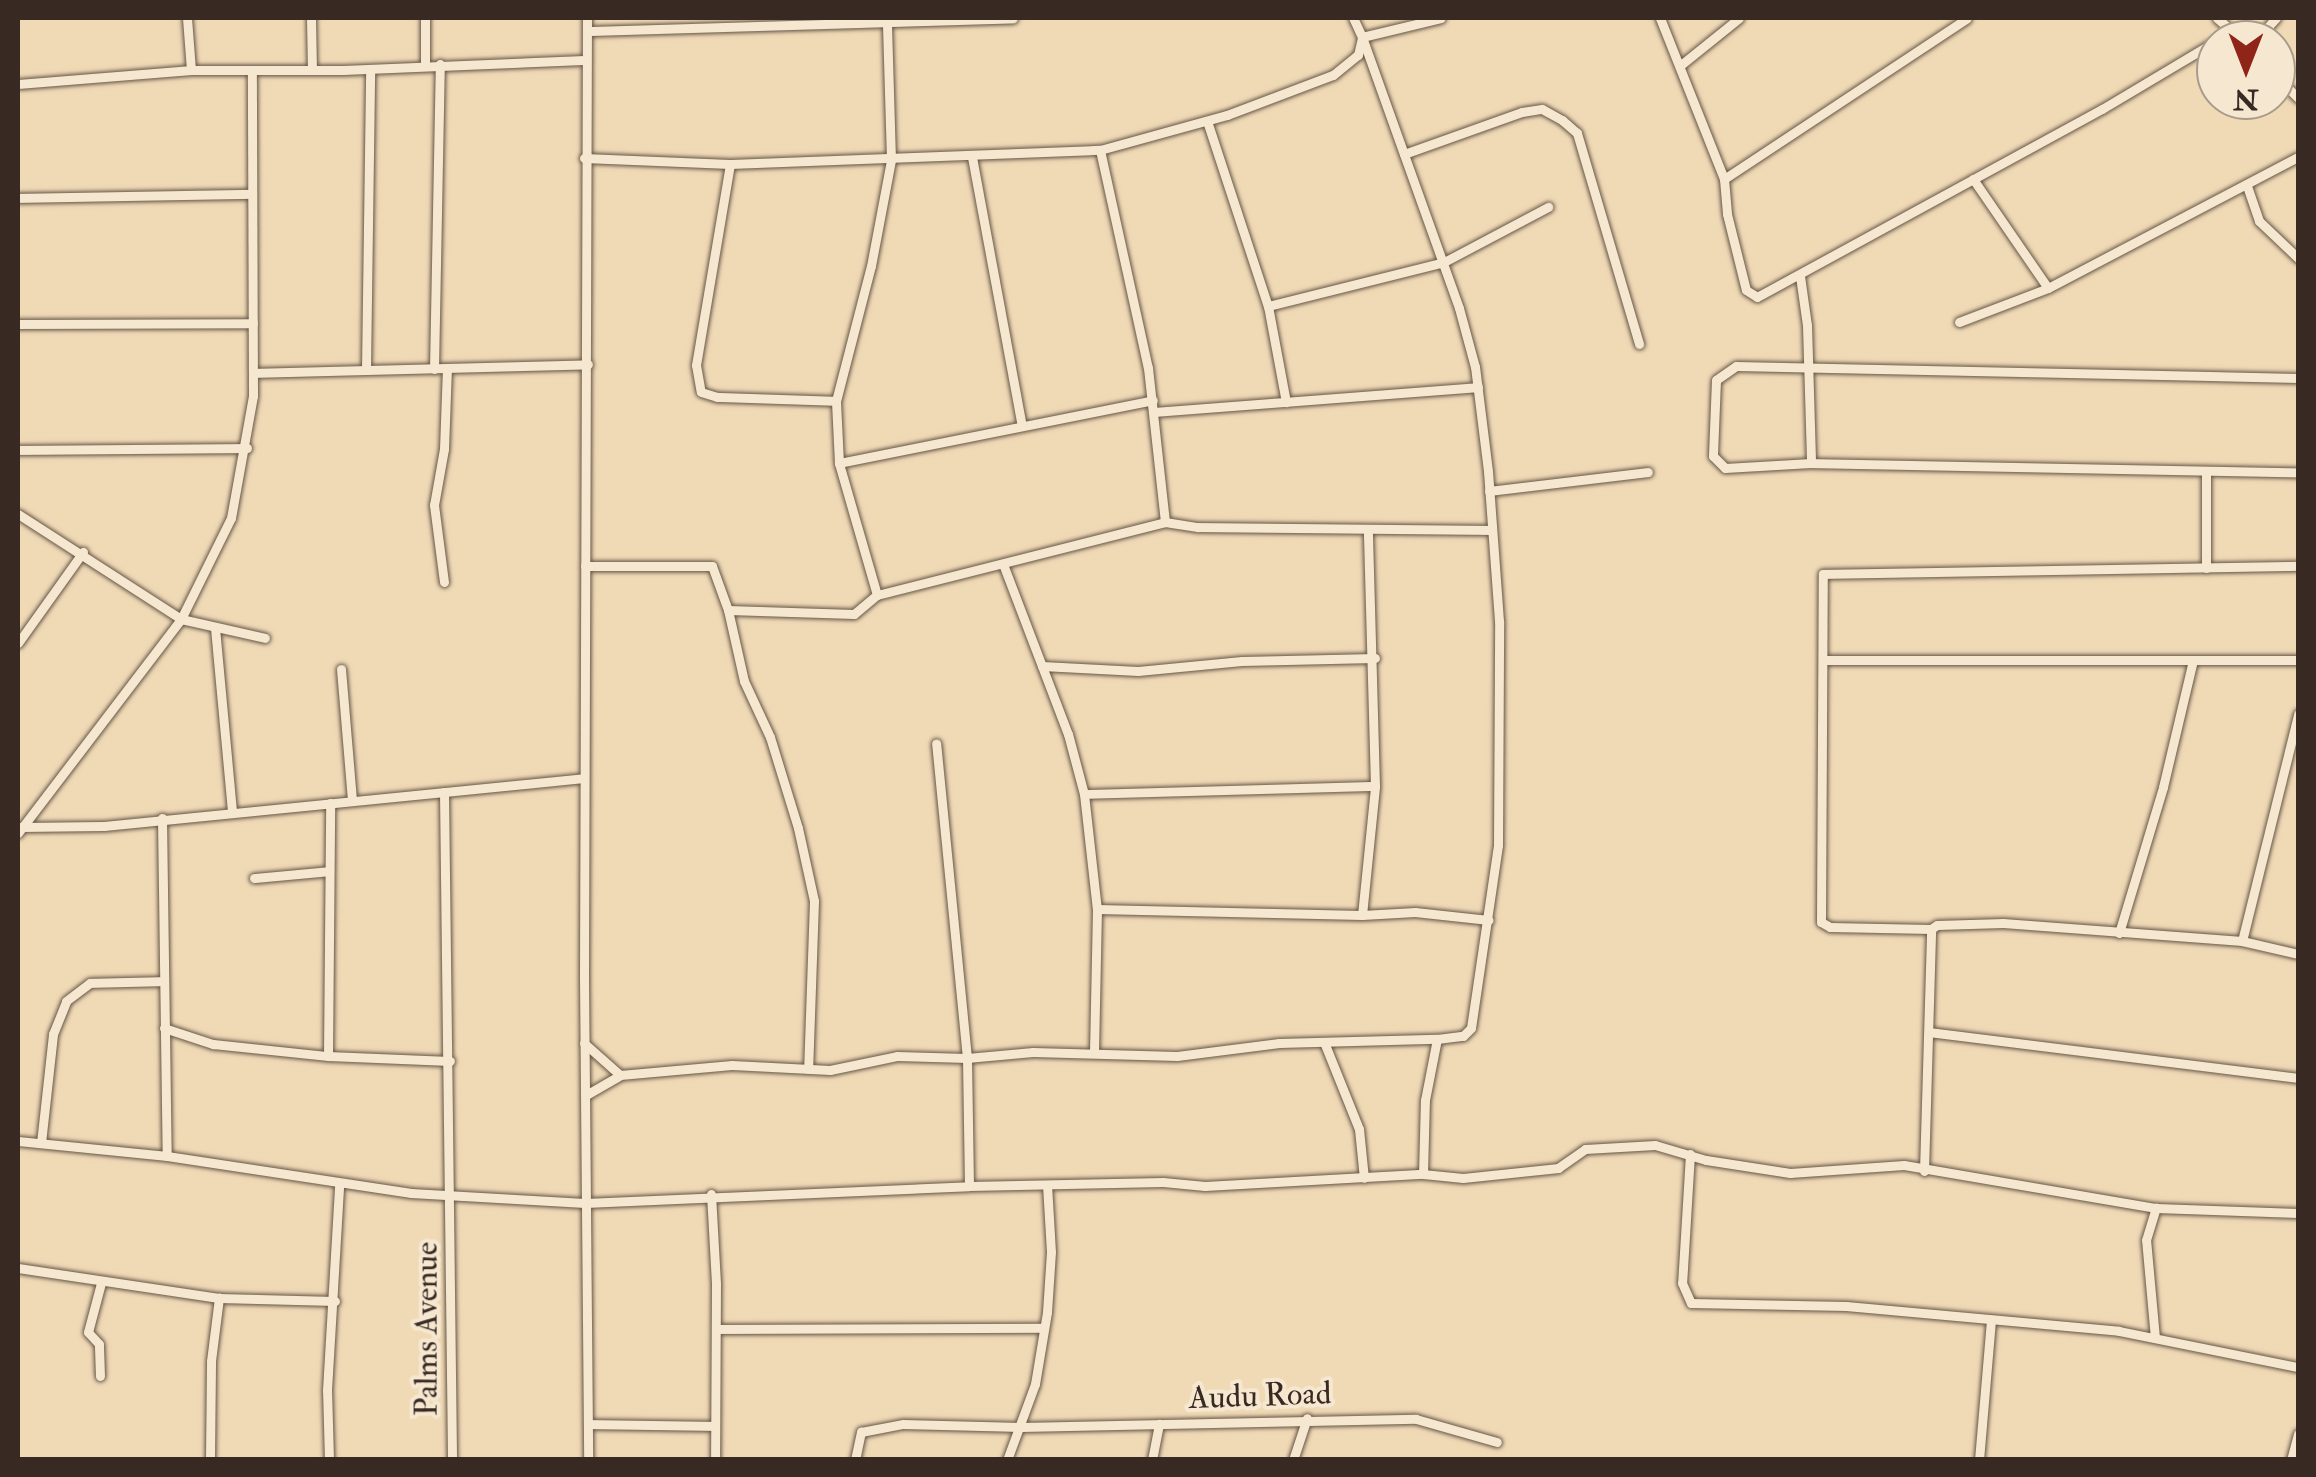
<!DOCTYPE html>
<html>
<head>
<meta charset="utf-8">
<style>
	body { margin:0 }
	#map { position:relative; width:2316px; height:1477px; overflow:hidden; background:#f0dab6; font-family:"IM FELL Double Pica",serif }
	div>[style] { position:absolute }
	.roads { filter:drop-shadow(0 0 2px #665647) drop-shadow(0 0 2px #665647) }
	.minor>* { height:9px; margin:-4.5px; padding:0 4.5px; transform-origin:4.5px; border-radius:4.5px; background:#f5e7d0 }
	span { translate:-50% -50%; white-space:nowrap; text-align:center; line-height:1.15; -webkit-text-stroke:8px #f5e7d0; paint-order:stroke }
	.street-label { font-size:32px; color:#382a22 }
	.frame { position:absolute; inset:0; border:20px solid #382a22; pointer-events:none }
	.north { position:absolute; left:2196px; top:20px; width:100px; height:100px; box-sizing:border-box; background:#f5e7d0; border:2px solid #a99b8a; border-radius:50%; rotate:180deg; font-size:28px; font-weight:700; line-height:40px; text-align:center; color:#382a22 }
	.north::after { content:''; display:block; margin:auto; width:35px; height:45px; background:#8f2418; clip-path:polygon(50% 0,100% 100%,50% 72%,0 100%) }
</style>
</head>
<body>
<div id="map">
	<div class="roads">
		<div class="minor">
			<i style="left:187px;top:18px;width:52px;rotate:85.6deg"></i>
			<i style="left:311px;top:18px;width:51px;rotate:88.9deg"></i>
			<i style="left:587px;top:18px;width:960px;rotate:90.18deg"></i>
			<i style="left:584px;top:978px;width:482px;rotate:89.5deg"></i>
			<i style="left:1660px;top:18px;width:173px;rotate:68.3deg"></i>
			<i style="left:1724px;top:179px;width:35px;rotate:85deg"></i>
			<i style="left:1727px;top:214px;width:78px;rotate:76deg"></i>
			<i style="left:1746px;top:290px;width:13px;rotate:32deg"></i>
			<i style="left:1757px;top:297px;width:393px;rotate:-28.6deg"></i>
			<i style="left:2102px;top:109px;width:133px;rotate:-30.8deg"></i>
			<i style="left:2217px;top:18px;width:33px;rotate:41deg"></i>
			<i style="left:587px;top:31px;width:426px;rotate:-1.7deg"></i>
			<i style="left:2256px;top:40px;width:30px;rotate:-48deg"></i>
			<i style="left:1682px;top:64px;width:73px;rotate:-38.9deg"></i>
			<i style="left:425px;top:65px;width:47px;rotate:-90deg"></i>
			<i style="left:2276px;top:76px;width:31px;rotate:45deg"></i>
			<i style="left:18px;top:84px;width:174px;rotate:-4.6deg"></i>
			<i style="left:191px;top:70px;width:152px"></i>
			<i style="left:343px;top:70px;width:241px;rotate:-2.4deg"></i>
			<i style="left:1207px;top:121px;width:195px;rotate:71.8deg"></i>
			<i style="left:1268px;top:306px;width:98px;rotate:79.4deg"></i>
			<i style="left:1100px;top:150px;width:223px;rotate:77.6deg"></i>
			<i style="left:1148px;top:368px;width:155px;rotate:83.7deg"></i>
			<i style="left:1404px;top:154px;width:125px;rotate:-19.6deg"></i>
			<i style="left:1522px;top:112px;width:20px;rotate:-9deg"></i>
			<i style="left:1542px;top:109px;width:23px;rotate:29deg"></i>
			<i style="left:1562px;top:120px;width:20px;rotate:41deg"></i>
			<i style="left:1577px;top:133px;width:220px;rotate:73.6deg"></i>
			<i style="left:972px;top:157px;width:269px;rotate:79.5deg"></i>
			<i style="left:584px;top:158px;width:146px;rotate:2.4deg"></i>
			<i style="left:730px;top:164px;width:370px;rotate:-2.2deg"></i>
			<i style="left:1100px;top:150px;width:132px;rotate:-15.4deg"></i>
			<i style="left:1227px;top:115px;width:113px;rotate:-20.7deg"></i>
			<i style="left:1333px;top:75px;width:32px;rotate:-39deg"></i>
			<i style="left:1358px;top:55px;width:18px;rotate:-77deg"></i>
			<i style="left:1362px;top:37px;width:21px;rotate:-115deg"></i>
			<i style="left:730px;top:164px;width:204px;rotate:99.6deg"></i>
			<i style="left:696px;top:365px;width:27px;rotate:80deg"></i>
			<i style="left:701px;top:392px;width:17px;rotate:17deg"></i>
			<i style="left:717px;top:397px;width:119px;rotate:1.9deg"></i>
			<i style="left:1724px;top:179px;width:291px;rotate:-33.5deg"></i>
			<i style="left:1973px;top:179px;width:132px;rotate:55.5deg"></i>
			<i style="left:2247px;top:186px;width:37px;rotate:71deg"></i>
			<i style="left:2259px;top:221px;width:54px;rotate:43.5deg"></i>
			<i style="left:18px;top:198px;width:232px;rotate:-1deg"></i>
			<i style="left:1800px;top:276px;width:49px;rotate:81.9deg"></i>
			<i style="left:1807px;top:325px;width:138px;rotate:88.3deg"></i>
			<i style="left:1268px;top:306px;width:181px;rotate:-14deg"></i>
			<i style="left:1444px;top:262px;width:118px;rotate:-27.9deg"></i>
			<i style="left:1959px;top:322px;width:95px;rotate:-20.9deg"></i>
			<i style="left:2048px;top:288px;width:282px;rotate:-27.7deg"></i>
			<i style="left:18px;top:324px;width:235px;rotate:-0.2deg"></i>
			<i style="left:366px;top:369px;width:300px;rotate:-89.2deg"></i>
			<i style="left:434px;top:369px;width:305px;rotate:-88.9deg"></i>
			<i style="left:254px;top:373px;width:334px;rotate:-1.5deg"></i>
			<i style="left:2298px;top:378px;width:562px;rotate:-178.78deg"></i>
			<i style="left:1736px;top:366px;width:24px;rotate:145deg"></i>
			<i style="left:1716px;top:380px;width:76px;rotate:92.3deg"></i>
			<i style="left:1713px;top:456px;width:17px;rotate:45deg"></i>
			<i style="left:1725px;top:468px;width:86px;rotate:-3.3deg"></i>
			<i style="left:1811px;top:463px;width:487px;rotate:1.1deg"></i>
			<i style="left:1155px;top:412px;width:324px;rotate:-4.4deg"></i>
			<i style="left:18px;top:450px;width:229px;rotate:-0.5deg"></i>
			<i style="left:839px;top:463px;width:320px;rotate:-11.3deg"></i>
			<i style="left:2206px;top:472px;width:96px;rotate:90deg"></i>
			<i style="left:1489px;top:491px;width:160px;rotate:-6.8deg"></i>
			<i style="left:18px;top:514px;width:194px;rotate:32.8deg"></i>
			<i style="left:181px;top:619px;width:86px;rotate:12.7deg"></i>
			<i style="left:1003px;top:564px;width:182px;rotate:69.1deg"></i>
			<i style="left:1068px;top:734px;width:62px;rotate:75.1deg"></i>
			<i style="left:1084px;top:794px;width:116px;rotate:83.6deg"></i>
			<i style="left:1097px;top:909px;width:143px;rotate:91.2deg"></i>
			<i style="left:585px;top:566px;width:127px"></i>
			<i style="left:712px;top:566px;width:47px;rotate:70deg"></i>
			<i style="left:728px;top:610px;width:73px;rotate:77.3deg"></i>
			<i style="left:744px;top:681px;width:62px;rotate:65.1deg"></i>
			<i style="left:770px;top:737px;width:95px;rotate:72.9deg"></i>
			<i style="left:798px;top:828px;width:75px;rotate:77.6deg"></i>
			<i style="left:814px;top:901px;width:168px;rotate:92deg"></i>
			<i style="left:444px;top:582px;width:78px;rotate:-97.4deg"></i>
			<i style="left:434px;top:505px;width:57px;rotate:-79.9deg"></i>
			<i style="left:444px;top:449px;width:80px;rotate:-87.9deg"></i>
			<i style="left:877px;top:595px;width:137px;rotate:-106.1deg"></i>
			<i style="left:839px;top:463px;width:62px;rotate:-92.8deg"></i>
			<i style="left:836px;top:401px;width:139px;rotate:-75.5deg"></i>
			<i style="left:871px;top:266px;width:108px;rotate:-79.3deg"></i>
			<i style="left:891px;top:160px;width:137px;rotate:-91.7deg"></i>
			<i style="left:728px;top:610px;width:126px;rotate:1.8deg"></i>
			<i style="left:854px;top:614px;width:30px;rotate:-40deg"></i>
			<i style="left:877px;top:595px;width:297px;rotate:-14.2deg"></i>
			<i style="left:1165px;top:522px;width:33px;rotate:9deg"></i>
			<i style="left:1198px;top:527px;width:292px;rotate:0.6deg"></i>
			<i style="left:215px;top:628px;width:185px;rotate:84.7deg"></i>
			<i style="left:18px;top:643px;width:112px;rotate:-54.5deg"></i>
			<i style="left:1823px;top:660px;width:475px"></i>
			<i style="left:1042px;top:666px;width:96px;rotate:3deg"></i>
			<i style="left:1138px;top:671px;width:104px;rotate:-5.5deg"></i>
			<i style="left:1242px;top:661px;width:133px;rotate:-1.3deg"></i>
			<i style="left:341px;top:669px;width:132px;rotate:85.2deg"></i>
			<i style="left:444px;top:792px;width:668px;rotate:89.31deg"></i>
			<i style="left:1084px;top:794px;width:291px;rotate:-1.6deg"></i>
			<i style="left:162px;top:818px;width:338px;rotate:89.2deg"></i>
			<i style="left:21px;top:827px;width:83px;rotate:-0.7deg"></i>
			<i style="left:104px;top:826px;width:482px;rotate:-5.7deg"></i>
			<i style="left:18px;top:833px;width:269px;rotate:-52.7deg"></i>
			<i style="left:181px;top:619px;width:113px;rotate:-63.7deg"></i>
			<i style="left:231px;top:518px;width:124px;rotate:-79.8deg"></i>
			<i style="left:253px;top:396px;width:326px;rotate:-90.2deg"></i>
			<i style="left:254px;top:878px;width:75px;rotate:-5.3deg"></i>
			<i style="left:1097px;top:909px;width:265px;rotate:1.3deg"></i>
			<i style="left:1362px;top:915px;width:53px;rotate:-3.2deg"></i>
			<i style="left:1415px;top:912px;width:74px;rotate:6.2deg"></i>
			<i style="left:1362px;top:915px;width:130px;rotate:-84.2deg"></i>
			<i style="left:1375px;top:786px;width:256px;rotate:-91.6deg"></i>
			<i style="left:1931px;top:929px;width:101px;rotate:-178.9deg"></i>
			<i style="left:1830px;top:927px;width:10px;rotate:-151deg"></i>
			<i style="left:1821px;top:922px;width:348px;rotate:-89.7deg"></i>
			<i style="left:1823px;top:574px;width:475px;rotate:-1deg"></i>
			<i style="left:2119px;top:933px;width:152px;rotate:-73.2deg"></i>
			<i style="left:2163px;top:787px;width:130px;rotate:-76.7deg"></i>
			<i style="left:2242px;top:941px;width:234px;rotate:-76.1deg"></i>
			<i style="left:164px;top:1028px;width:52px;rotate:18.1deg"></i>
			<i style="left:213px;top:1044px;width:116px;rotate:6deg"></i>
			<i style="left:328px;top:1056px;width:122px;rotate:2.3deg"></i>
			<i style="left:1929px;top:1032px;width:372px;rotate:7.1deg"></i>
			<i style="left:1324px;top:1042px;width:94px;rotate:68.1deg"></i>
			<i style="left:1359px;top:1129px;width:49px;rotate:84.2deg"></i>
			<i style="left:584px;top:1043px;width:48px;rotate:41.6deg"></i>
			<i style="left:328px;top:1056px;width:253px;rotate:-89.5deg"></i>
			<i style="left:586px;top:1095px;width:39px;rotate:-30deg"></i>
			<i style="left:620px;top:1075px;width:112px;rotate:-5.1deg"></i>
			<i style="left:732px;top:1065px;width:98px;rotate:2.9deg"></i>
			<i style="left:830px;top:1070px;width:68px;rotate:-11.8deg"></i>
			<i style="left:897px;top:1056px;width:70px;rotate:1.6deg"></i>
			<i style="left:967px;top:1058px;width:316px;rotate:-95.6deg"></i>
			<i style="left:18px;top:1141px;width:150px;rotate:5.7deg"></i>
			<i style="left:167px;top:1156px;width:247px;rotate:8.6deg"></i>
			<i style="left:411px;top:1193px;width:174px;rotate:3.3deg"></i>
			<i style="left:585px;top:1203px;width:384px;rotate:-2.5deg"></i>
			<i style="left:969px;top:1186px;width:194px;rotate:-1.2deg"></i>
			<i style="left:1163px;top:1182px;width:42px;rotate:5.4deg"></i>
			<i style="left:1205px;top:1186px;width:218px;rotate:-3.2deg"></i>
			<i style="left:1423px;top:1174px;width:40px;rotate:5.7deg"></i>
			<i style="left:1463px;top:1178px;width:96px;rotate:-6deg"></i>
			<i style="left:1558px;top:1168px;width:33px;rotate:-35deg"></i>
			<i style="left:1585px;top:1149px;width:70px;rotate:-3.3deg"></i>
			<i style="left:1655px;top:1145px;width:53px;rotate:16.4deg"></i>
			<i style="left:1706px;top:1160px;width:85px;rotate:8.8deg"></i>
			<i style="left:1790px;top:1173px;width:114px;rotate:-4deg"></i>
			<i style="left:1904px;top:1165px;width:256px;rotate:9.7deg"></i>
			<i style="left:2156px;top:1208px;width:142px;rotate:2deg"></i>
			<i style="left:41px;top:1143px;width:110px;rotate:-83.7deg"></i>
			<i style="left:53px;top:1034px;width:35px;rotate:-68deg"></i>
			<i style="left:66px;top:1001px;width:30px;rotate:-37deg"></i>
			<i style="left:90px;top:983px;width:74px;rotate:-1.5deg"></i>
			<i style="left:1690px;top:1154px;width:129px;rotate:93.5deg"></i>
			<i style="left:1682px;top:1283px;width:22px;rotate:66deg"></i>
			<i style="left:1691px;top:1303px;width:155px;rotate:1.1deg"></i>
			<i style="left:1846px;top:1306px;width:274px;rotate:5.2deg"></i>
			<i style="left:2119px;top:1331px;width:183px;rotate:11.4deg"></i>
			<i style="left:1924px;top:1171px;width:242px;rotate:-88.3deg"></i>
			<i style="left:1931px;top:929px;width:7px;rotate:-34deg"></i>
			<i style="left:1937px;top:925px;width:66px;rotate:-1.7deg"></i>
			<i style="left:2003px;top:923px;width:240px;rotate:4.3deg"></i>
			<i style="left:2242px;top:941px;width:57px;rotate:13.1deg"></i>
			<i style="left:1423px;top:1174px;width:74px;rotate:-88.5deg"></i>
			<i style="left:1425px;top:1100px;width:62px;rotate:-78.9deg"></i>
			<i style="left:969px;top:1186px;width:128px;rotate:-90.9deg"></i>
			<i style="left:967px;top:1058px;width:66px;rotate:-5.2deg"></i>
			<i style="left:1033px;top:1052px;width:144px;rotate:1.6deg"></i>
			<i style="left:1177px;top:1056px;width:103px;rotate:-7.3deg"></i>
			<i style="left:1279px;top:1043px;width:158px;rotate:-1.5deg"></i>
			<i style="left:1437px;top:1039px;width:26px;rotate:-7deg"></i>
			<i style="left:1463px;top:1036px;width:11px;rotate:-45deg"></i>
			<i style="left:1471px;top:1028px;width:185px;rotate:-81.6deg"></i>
			<i style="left:1498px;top:845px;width:224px;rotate:-89.7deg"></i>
			<i style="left:1499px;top:621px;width:150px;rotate:-94.2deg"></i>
			<i style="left:1488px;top:471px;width:105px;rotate:-97.1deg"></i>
			<i style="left:1475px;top:367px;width:61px;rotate:-105.2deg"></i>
			<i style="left:1459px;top:308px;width:288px;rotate:-109.7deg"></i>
			<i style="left:1362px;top:37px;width:81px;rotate:-13.5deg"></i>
			<i style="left:711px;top:1194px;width:90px;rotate:86.8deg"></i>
			<i style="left:716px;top:1284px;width:176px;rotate:90.3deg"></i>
			<i style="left:18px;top:1268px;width:203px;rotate:8.5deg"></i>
			<i style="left:219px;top:1298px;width:116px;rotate:1.5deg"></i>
			<i style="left:716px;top:1329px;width:328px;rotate:-0.2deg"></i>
			<i style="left:2155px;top:1338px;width:98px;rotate:-95.2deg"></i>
			<i style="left:2146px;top:1240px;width:34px;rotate:-73deg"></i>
			<i style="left:100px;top:1376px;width:32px;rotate:-92deg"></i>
			<i style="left:99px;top:1344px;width:16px;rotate:-133deg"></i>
			<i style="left:88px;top:1332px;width:51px;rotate:-75.1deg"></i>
			<i style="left:588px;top:1424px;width:127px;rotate:0.9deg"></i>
			<i style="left:210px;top:1460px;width:99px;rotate:-89.4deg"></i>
			<i style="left:211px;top:1361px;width:64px;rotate:-82.8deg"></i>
			<i style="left:329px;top:1460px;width:70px;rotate:-91.6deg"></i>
			<i style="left:327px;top:1390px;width:205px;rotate:-86.6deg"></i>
			<i style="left:855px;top:1460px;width:29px;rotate:-78deg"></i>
			<i style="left:861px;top:1432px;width:43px;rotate:-10.8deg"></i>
			<i style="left:903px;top:1424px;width:118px;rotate:1.5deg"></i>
			<i style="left:1021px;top:1427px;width:395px;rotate:-1.2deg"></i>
			<i style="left:1416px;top:1419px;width:84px;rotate:15.9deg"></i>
			<i style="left:1007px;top:1460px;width:81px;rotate:-69.8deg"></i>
			<i style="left:1035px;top:1384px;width:73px;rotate:-80.5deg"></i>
			<i style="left:1047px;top:1312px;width:60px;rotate:-86.2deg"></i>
			<i style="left:1051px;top:1252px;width:67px;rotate:-93.4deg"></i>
			<i style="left:1152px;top:1460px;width:37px;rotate:-79deg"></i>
			<i style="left:1293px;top:1460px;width:44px;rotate:-71.6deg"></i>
			<i style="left:1979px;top:1460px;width:141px;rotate:-85.1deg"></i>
			<i style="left:2291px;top:1460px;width:27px;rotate:-75deg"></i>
		</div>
	</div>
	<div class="street-label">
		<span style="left:427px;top:1329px;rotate:-90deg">Palms Avenue</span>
		<span style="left:1260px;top:1396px;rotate:-2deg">Audu Road</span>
	</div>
	<div class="frame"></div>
	<div class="north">N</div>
</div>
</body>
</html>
